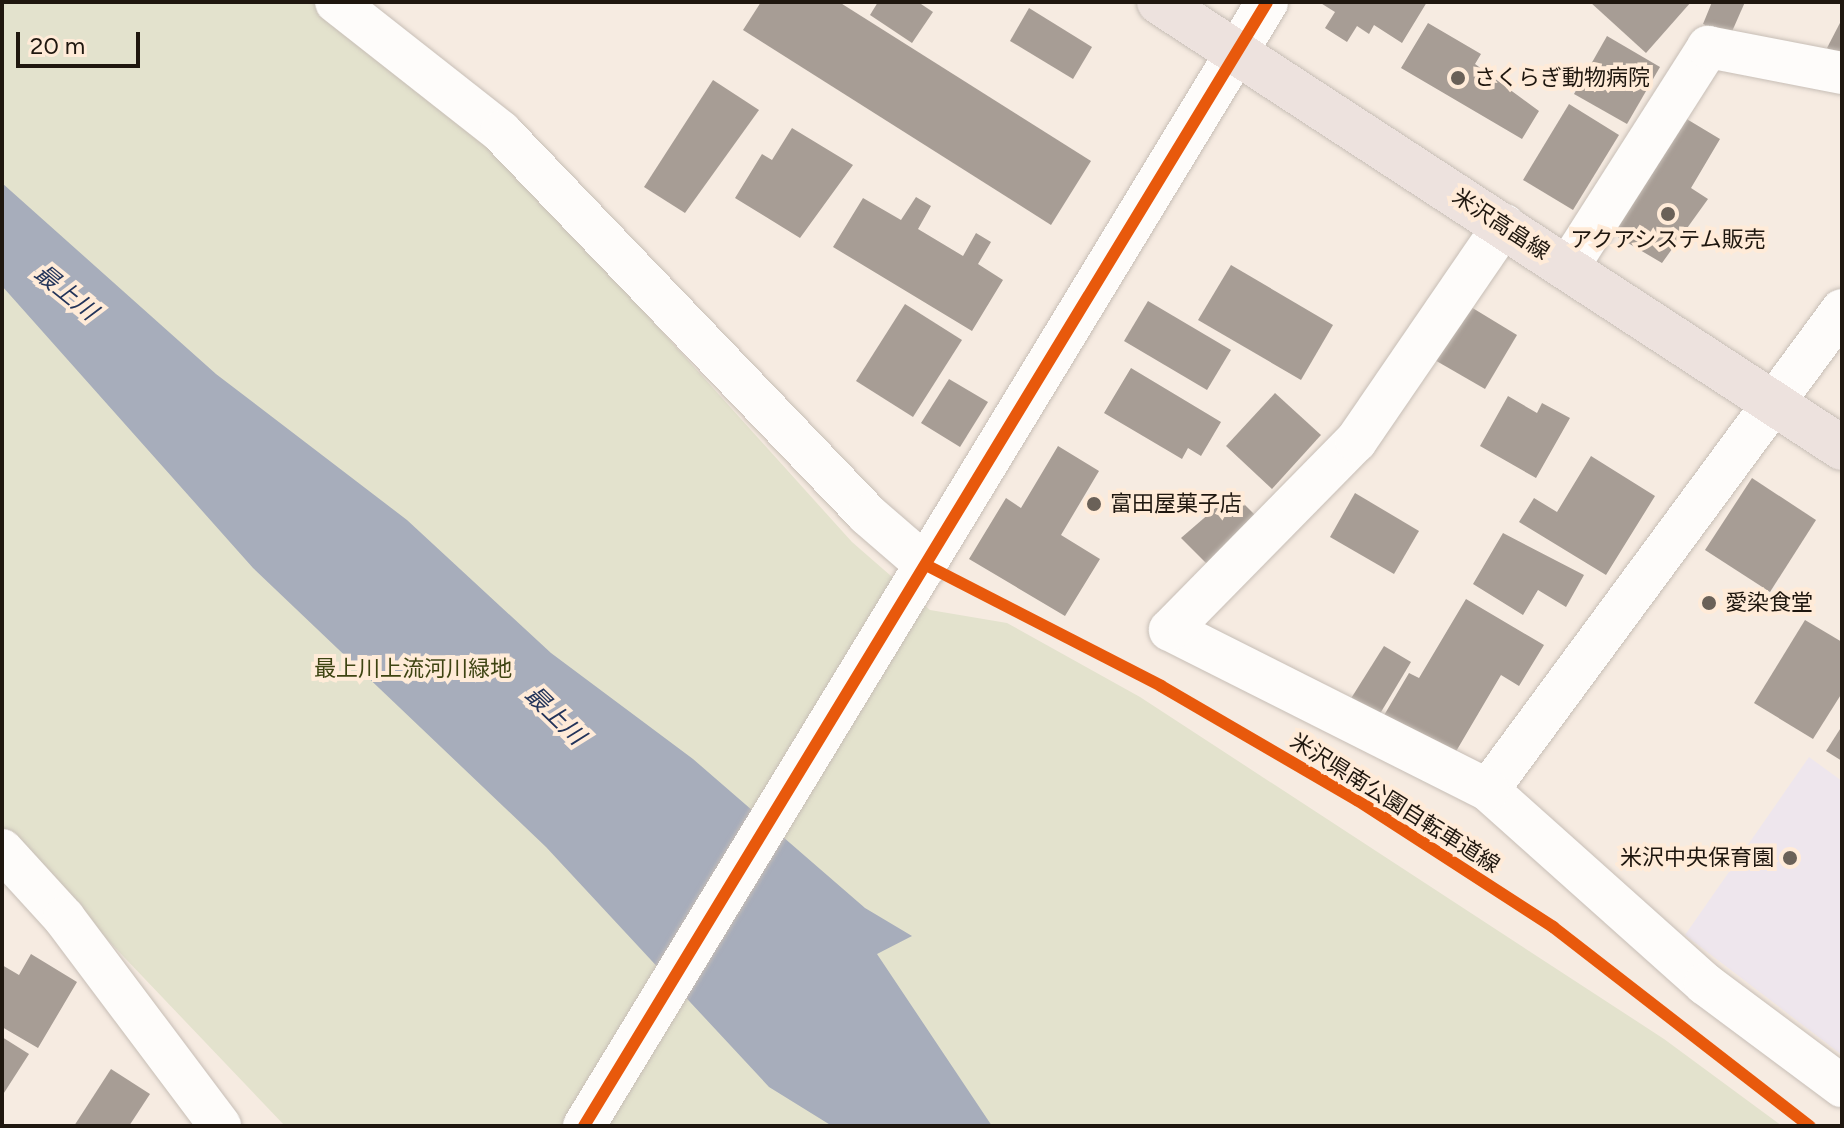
<!DOCTYPE html>
<html>
<head>
<meta charset="utf-8">
<style>
	body { margin:0 }
	#map { position:relative; width:1844px; height:1128px; overflow:hidden; background:#f6ebe1; font-family:Figtree,"Noto Sans JP",sans-serif }
	div>[style] { position:absolute }
	.education>* { inset:0; background:#eee6ed }
	.green>* { inset:0; background:#e3e2cd }
	.water>* { inset:0; background:#a7adbb }
	.building>* { inset:0; background:#a79d95 }
	.roads { filter:drop-shadow(0 0 2px #c7beb6) drop-shadow(0 0 2px #c7beb6) }
	.minor>* { height:42px; margin:-21px; padding:0 21px; transform-origin:21px; border-radius:21px; background:#fefcfa }
	.major>* { height:44px; margin:-22px; padding:0 22px; transform-origin:22px; border-radius:22px; background:#ede2de }
	.cycleway>* { height:12px; margin:-6px; padding:0 6px; transform-origin:6px; border-radius:6px; background:#e8590c }
	.dots>* { width:22px; height:22px; translate:-50% -50%; box-sizing:border-box; border:4px solid #ffebd8; border-radius:50% }
	span { translate:-50% -50%; white-space:nowrap; text-align:center; line-height:1.15; -webkit-text-stroke:8px #ffebd8; paint-order:stroke }
	.poi-label { font-size:22px; color:#1f170f }
	.left { translate:0 -50%; text-align:left }
	.right { translate:-100% -50%; text-align:right }
	.street-label { font-size:22px; color:#1f170f }
	.park-label { font-size:22px; color:#3e4412 }
	.water-label { font-size:24px; color:#23345a; font-style:italic }
	.frame { position:absolute; inset:0; border:4px solid #1f170f; pointer-events:none }
	.scale { position:absolute; left:16px; top:32px; width:124px; height:36px; box-sizing:border-box; border:4px solid #1f170f; border-top:0; padding-left:10px; font-size:24px; line-height:28px; white-space:nowrap; color:#1f170f; -webkit-text-stroke:6px #ffebd8; paint-order:stroke }
</style>
</head>
<body>
<div id="map">
	<div class="education">
		<i style="clip-path:polygon(1809px 757px,1842px 781px,1842px 1055px,1685px 935px)"></i>
	</div>
	<div class="green">
		<i style="clip-path:polygon(2px 2px,315px 2px,481px 131px,852px 542px,930px 610px,1007px 623px,1140px 697px,1664px 1039px,1782px 1126px,285px 1126px,2px 829px)"></i>
	</div>
	<div class="water">
		<i style="clip-path:polygon(2px 183px,216px 374px,407px 520px,551px 653px,693px 759px,865px 908px,912px 936px,877px 954px,992px 1126px,832px 1126px,769px 1087px,546px 847px,253px 568px,2px 286px)"></i>
	</div>
	<div class="building">
		<i style="clip-path:polygon(761px 2px,839px 2px,1091px 161px,1051px 225px,743px 30px)"></i>
		<i style="clip-path:polygon(878px 2px,918px 2px,933px 12px,912px 43px,870px 15px)"></i>
		<i style="clip-path:polygon(1319px 2px,1427px 2px,1402px 43px,1374px 25px,1369px 34px,1357px 26px,1347px 42px,1325px 28px,1335px 12px)"></i>
		<i style="clip-path:polygon(1590px 2px,1691px 2px,1646px 53px)"></i>
		<i style="clip-path:polygon(1712px 2px,1745px 2px,1730px 36px,1703px 24px)"></i>
		<i style="clip-path:polygon(1029px 8px,1092px 47px,1073px 79px,1010px 41px)"></i>
		<i style="clip-path:polygon(1842px 19px,1842px 56px,1827px 48px)"></i>
		<i style="clip-path:polygon(1428px 23px,1481px 54px,1475px 64px,1539px 111px,1522px 139px,1401px 68px)"></i>
		<i style="clip-path:polygon(1607px 36px,1660px 67px,1627px 124px,1574px 94px)"></i>
		<i style="clip-path:polygon(713px 80px,759px 110px,685px 213px,644px 187px)"></i>
		<i style="clip-path:polygon(1569px 104px,1619px 135px,1573px 210px,1523px 180px)"></i>
		<i style="clip-path:polygon(1685px 118px,1720px 139px,1691px 188px,1708px 199px,1662px 263px,1606px 230px)"></i>
		<i style="clip-path:polygon(792px 128px,853px 165px,800px 238px,735px 198px,762px 154px,772px 160px)"></i>
		<i style="clip-path:polygon(916px 197px,931px 206px,918px 229px,963px 256px,976px 233px,991px 242px,978px 264px,1003px 280px,972px 331px,833px 247px,863px 198px,901px 220px)"></i>
		<i style="clip-path:polygon(1231px 265px,1333px 325px,1301px 380px,1198px 320px)"></i>
		<i style="clip-path:polygon(1148px 301px,1231px 350px,1207px 390px,1124px 341px)"></i>
		<i style="clip-path:polygon(905px 304px,962px 340px,913px 417px,856px 381px)"></i>
		<i style="clip-path:polygon(1466px 304px,1517px 335px,1485px 389px,1433px 359px)"></i>
		<i style="clip-path:polygon(1131px 368px,1221px 422px,1201px 456px,1188px 448px,1182px 459px,1104px 413px)"></i>
		<i style="clip-path:polygon(949px 379px,988px 402px,960px 447px,921px 423px)"></i>
		<i style="clip-path:polygon(1275px 393px,1321px 435px,1272px 489px,1226px 446px)"></i>
		<i style="clip-path:polygon(1508px 396px,1537px 413px,1542px 403px,1570px 418px,1536px 478px,1480px 446px)"></i>
		<i style="clip-path:polygon(1058px 446px,1099px 471px,1061px 535px,1100px 559px,1065px 616px,969px 559px,1006px 498px,1021px 508px)"></i>
		<i style="clip-path:polygon(1591px 456px,1655px 496px,1606px 575px,1519px 522px,1534px 498px,1557px 512px)"></i>
		<i style="clip-path:polygon(1752px 478px,1816px 520px,1770px 592px,1705px 550px)"></i>
		<i style="clip-path:polygon(1233px 493px,1259px 519px,1210px 567px,1181px 538px)"></i>
		<i style="clip-path:polygon(1355px 493px,1419px 531px,1394px 574px,1330px 537px)"></i>
		<i style="clip-path:polygon(1503px 533px,1584px 575px,1566px 607px,1538px 590px,1523px 615px,1473px 584px)"></i>
		<i style="clip-path:polygon(1466px 599px,1544px 645px,1519px 686px,1501px 675px,1448px 765px,1383px 717px,1409px 673px,1419px 678px)"></i>
		<i style="clip-path:polygon(1805px 620px,1842px 642px,1842px 693px,1813px 739px,1754px 703px)"></i>
		<i style="clip-path:polygon(1384px 646px,1411px 662px,1378px 717px,1350px 700px)"></i>
		<i style="clip-path:polygon(1842px 726px,1842px 761px,1826px 751px)"></i>
		<i style="clip-path:polygon(31px 954px,77px 982px,38px 1048px,2px 1027px,2px 965px,19px 975px)"></i>
		<i style="clip-path:polygon(2px 1037px,29px 1054px,2px 1096px)"></i>
		<i style="clip-path:polygon(111px 1069px,150px 1094px,129px 1126px,74px 1126px)"></i>
	</div>
	<div class="roads">
		<div class="minor">
			<i style="left:336px;top:2px;width:210px;rotate:38.2deg"></i>
			<i style="left:501px;top:132px;width:530px;rotate:46.22deg"></i>
			<i style="left:868px;top:515px;width:77px;rotate:40.8deg"></i>
			<i style="left:1568px;top:267px;width:261px;rotate:-57.5deg"></i>
			<i style="left:1708px;top:47px;width:136px;rotate:11deg"></i>
			<i style="left:1842px;top:310px;width:596px;rotate:126.41deg"></i>
			<i style="left:1488px;top:790px;width:291px;rotate:41.8deg"></i>
			<i style="left:1705px;top:984px;width:171px;rotate:36.7deg"></i>
			<i style="left:1488px;top:790px;width:356px;rotate:-153.3deg"></i>
			<i style="left:1170px;top:630px;width:265px;rotate:-45.5deg"></i>
			<i style="left:1356px;top:441px;width:262px;rotate:-55.6deg"></i>
			<i style="left:2px;top:850px;width:92px;rotate:47.6deg"></i>
			<i style="left:64px;top:918px;width:260px;rotate:53.1deg"></i>
			<i style="left:584px;top:1126px;width:1315px;rotate:-58.71deg"></i>
		</div>
		<div class="major">
			<i style="left:1159px;top:2px;width:816px;rotate:33.14deg"></i>
		</div>
	</div>
	<div class="cycleway">
		<i style="left:926px;top:565px;width:264px;rotate:27.2deg"></i>
		<i style="left:1161px;top:686px;width:227px;rotate:30.2deg"></i>
		<i style="left:1357px;top:800px;width:234px;rotate:32.9deg"></i>
		<i style="left:1553px;top:927px;width:325px;rotate:37.8deg"></i>
		<i style="left:584px;top:1126px;width:1315px;rotate:-58.71deg"></i>
	</div>
	<div class="dots">
		<i style="left:1458px;top:78px;background:#6a6158"></i>
		<i style="left:1668px;top:214px;background:#6a6158"></i>
		<i style="left:1094px;top:504px;background:#6a6158"></i>
		<i style="left:1709px;top:603px;background:#6a6158"></i>
		<i style="left:1790px;top:858px;background:#6a6158"></i>
	</div>
	<div class="poi-label">
		<span class="left" style="left:1474px;top:78px">さくらぎ動物病院</span>
		<span style="left:1668px;top:240px">アクアシステム販売</span>
		<span class="left" style="left:1110px;top:504px">富田屋菓子店</span>
		<span class="left" style="left:1725px;top:603px">愛染食堂</span>
		<span class="right" style="left:1774px;top:858px">米沢中央保育園</span>
	</div>
	<div class="street-label">
		<span style="left:1501px;top:224px;rotate:33deg">米沢高畠線</span>
		<span style="left:1395px;top:803px;rotate:32deg">米沢県南公園自転車道線</span>
	</div>
	<div class="park-label">
		<span style="left:413px;top:669px">最上川上流河川緑地</span>
	</div>
	<div class="water-label">
		<span style="left:66px;top:292px;rotate:39deg">最上川</span>
		<span style="left:555px;top:715px;rotate:44deg">最上川</span>
	</div>
	<div class="frame"></div>
	<div class="scale">20 m</div>
</div>
</body>
</html>
